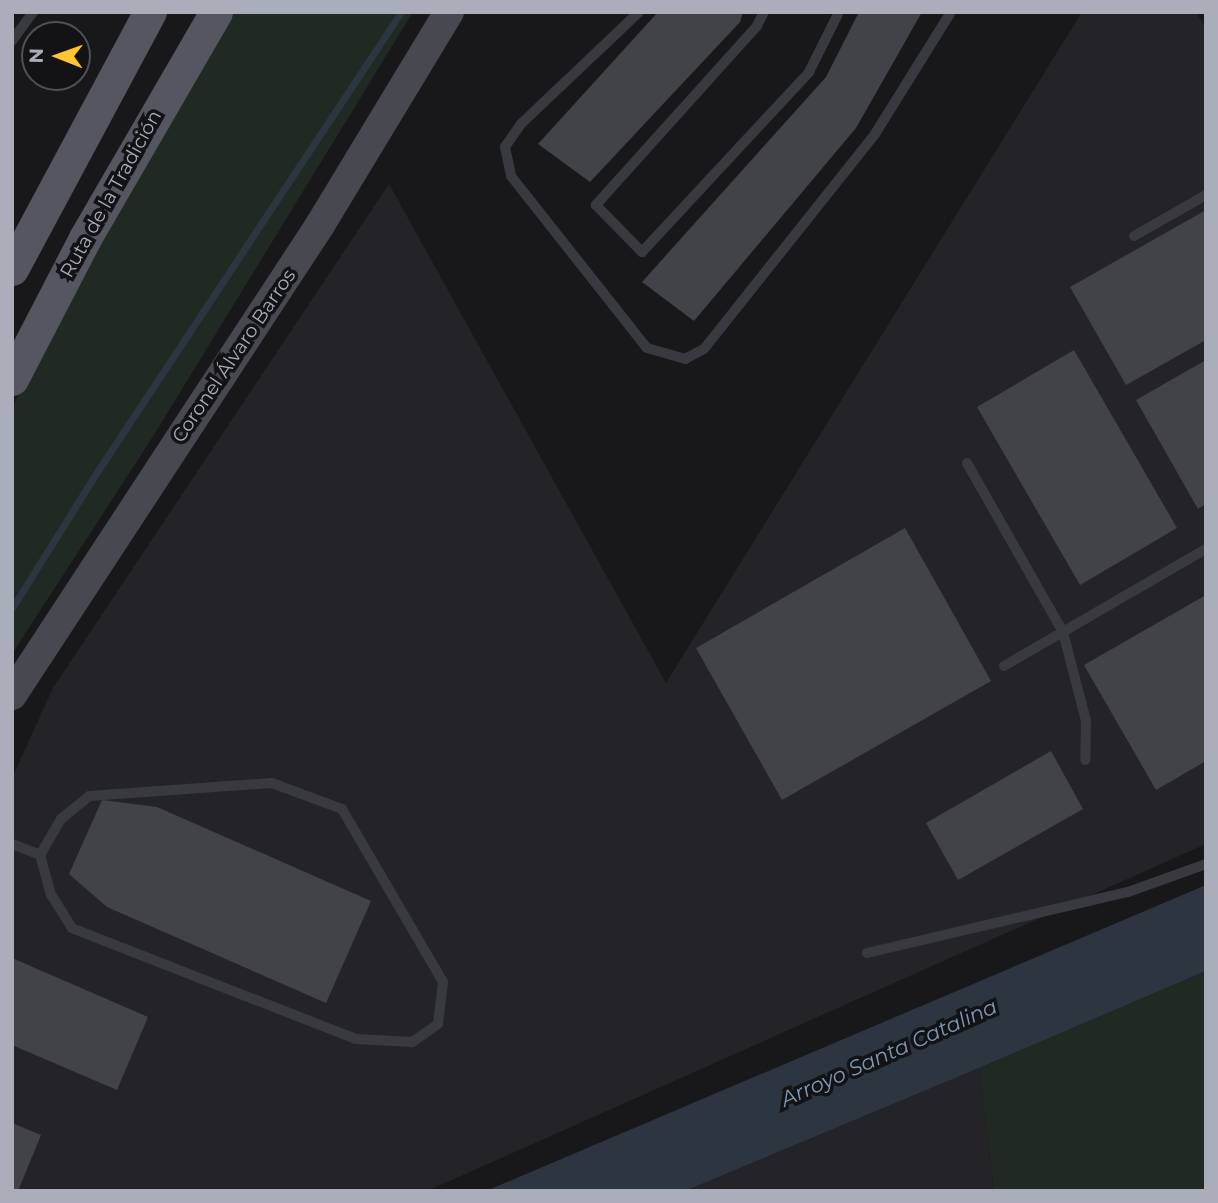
<!DOCTYPE html>
<html>
<head>
<meta charset="utf-8">
<style>
	body { margin:0 }
	#map { position:relative; width:1218px; height:1203px; overflow:hidden; background:#18181b; font-family:Montserrat,sans-serif }
	div>[style] { position:absolute }
	.built>* { inset:0; background:#242428 }
	.green>* { inset:0; background:#202922 }
	.water>* { inset:0; background:#2d3640 }
	.stream>* { height:7px; margin:-3.5px; padding:0 3.5px; transform-origin:3.5px; border-radius:3.5px; background:#2d3640 }
	.building>* { inset:0; background:#424348 }
	.service>* { height:10px; margin:-5px; padding:0 5px; transform-origin:5px; border-radius:5px; background:#393a40 }
	.secondary>* { height:30px; margin:-15px; padding:0 15px; transform-origin:15px; border-radius:15px; background:#474850 }
	.primary>* { height:33px; margin:-16.5px; padding:0 16.5px; transform-origin:16.5px; border-radius:16.5px; background:#55565f }
	span { translate:-50% -50%; white-space:nowrap; text-align:center; line-height:1.15; -webkit-text-stroke:7px #131316; paint-order:stroke }
	.street-label { font-size:19px; color:#aaaebb }
	.water-label { font-size:21px; color:#7f99b8; font-style:italic }
	.frame { position:absolute; inset:0; border:14px solid #aaaebb; pointer-events:none }
	.north { position:absolute; left:21px; top:21px; width:70px; height:70px; box-sizing:border-box; background:#131316; border:2px solid #4f5158; border-radius:50%; rotate:271deg; font-size:19px; font-weight:700; line-height:28px; text-align:center; color:#aaaebb }
	.north::after { content:''; display:block; margin:auto; width:24px; height:32px; background:#fdc62e; clip-path:polygon(50% 0,100% 100%,50% 72%,0 100%) }
</style>
</head>
<body>
<div id="map">
	<div class="built">
		<i style="clip-path:polygon(1082px 12px,1196px 12px,1206px 28px,1206px 844px,427px 1191px,12px 1191px,12px 778px,53px 688px,389px 184px,666px 683px)"></i>
		<i style="clip-path:polygon(979px 1068px,994px 1191px,685px 1191px)"></i>
	</div>
	<div class="green">
		<i style="clip-path:polygon(232px 12px,413px 12px,152px 438px,12px 654px,12px 408px,83px 266px)"></i>
		<i style="clip-path:polygon(1206px 971px,1206px 1191px,994px 1191px,979px 1068px)"></i>
	</div>
	<div class="water">
		<i style="clip-path:polygon(1206px 885px,1206px 971px,979px 1068px,685px 1191px,486px 1191px)"></i>
	</div>
	<div class="stream">
		<i style="left:12px;top:608px;width:164px;rotate:-58deg"></i>
		<i style="left:99px;top:469px;width:548px;rotate:-56.54deg"></i>
	</div>
	<div class="building">
		<i style="clip-path:polygon(658px 12px,743px 12px,740px 22px,590px 182px,538px 144px)"></i>
		<i style="clip-path:polygon(859px 12px,922px 12px,856px 128px,694px 321px,642px 282px,826px 77px)"></i>
		<i style="clip-path:polygon(1206px 210px,1206px 340px,1126px 385px,1070px 287px)"></i>
		<i style="clip-path:polygon(1074px 350px,1177px 528px,1080px 585px,977px 407px)"></i>
		<i style="clip-path:polygon(1206px 360px,1206px 504px,1198px 509px,1136px 400px)"></i>
		<i style="clip-path:polygon(905px 528px,991px 681px,782px 800px,696px 648px)"></i>
		<i style="clip-path:polygon(1206px 595px,1206px 761px,1156px 790px,1084px 665px)"></i>
		<i style="clip-path:polygon(1051px 751px,1083px 809px,958px 880px,926px 823px)"></i>
		<i style="clip-path:polygon(102px 800px,157px 807px,371px 901px,326px 1003px,107px 907px,69px 874px)"></i>
		<i style="clip-path:polygon(12px 958px,148px 1017px,117px 1090px,12px 1045px)"></i>
		<i style="clip-path:polygon(12px 1123px,41px 1135px,18px 1191px,12px 1191px)"></i>
	</div>
	<div class="service">
		<i style="left:639px;top:12px;width:163px;rotate:136.5deg"></i>
		<i style="left:521px;top:124px;width:28px;rotate:125deg"></i>
		<i style="left:505px;top:147px;width:30px;rotate:78deg"></i>
		<i style="left:511px;top:176px;width:219px;rotate:51.7deg"></i>
		<i style="left:647px;top:348px;width:40px;rotate:16deg"></i>
		<i style="left:685px;top:359px;width:21px;rotate:-28deg"></i>
		<i style="left:704px;top:349px;width:275px;rotate:-51.5deg"></i>
		<i style="left:875px;top:134px;width:144px;rotate:-58.1deg"></i>
		<i style="left:764px;top:12px;width:16px;rotate:117deg"></i>
		<i style="left:757px;top:26px;width:241px;rotate:132deg"></i>
		<i style="left:596px;top:205px;width:66px;rotate:45.6deg"></i>
		<i style="left:642px;top:252px;width:246px;rotate:-47.1deg"></i>
		<i style="left:809px;top:72px;width:67px;rotate:-63.4deg"></i>
		<i style="left:12px;top:41px;width:36px;rotate:-54deg"></i>
		<i style="left:1134px;top:236px;width:83px;rotate:-29.7deg"></i>
		<i style="left:967px;top:463px;width:194px;rotate:60.4deg"></i>
		<i style="left:1063px;top:632px;width:92px;rotate:75.5deg"></i>
		<i style="left:1086px;top:721px;width:39px;rotate:91deg"></i>
		<i style="left:1004px;top:666px;width:233px;rotate:-30.1deg"></i>
		<i style="left:272px;top:783px;width:75px;rotate:20.4deg"></i>
		<i style="left:342px;top:809px;width:200px;rotate:59.7deg"></i>
		<i style="left:443px;top:982px;width:42px;rotate:96.8deg"></i>
		<i style="left:438px;top:1024px;width:32px;rotate:145deg"></i>
		<i style="left:412px;top:1042px;width:56px;rotate:-176.9deg"></i>
		<i style="left:356px;top:1039px;width:305px;rotate:-158.7deg"></i>
		<i style="left:72px;top:928px;width:39px;rotate:-122deg"></i>
		<i style="left:51px;top:895px;width:41px;rotate:-105.4deg"></i>
		<i style="left:40px;top:855px;width:42px;rotate:-59.7deg"></i>
		<i style="left:61px;top:819px;width:36px;rotate:-39deg"></i>
		<i style="left:89px;top:796px;width:183px;rotate:-4.1deg"></i>
		<i style="left:12px;top:844px;width:30px;rotate:21deg"></i>
		<i style="left:867px;top:953px;width:268px;rotate:-13.2deg"></i>
		<i style="left:1128px;top:892px;width:83px;rotate:-19.7deg"></i>
	</div>
	<div class="secondary">
		<i style="left:12px;top:695px;width:562px;rotate:-56.76deg"></i>
		<i style="left:320px;top:225px;width:249px;rotate:-58.8deg"></i>
	</div>
	<div class="primary">
		<i style="left:12px;top:269px;width:292px;rotate:-61.8deg"></i>
		<i style="left:12px;top:379px;width:159px;rotate:-62.6deg"></i>
		<i style="left:85px;top:238px;width:261px;rotate:-59.9deg"></i>
	</div>
	<div class="street-label">
		<span style="left:111px;top:194px;rotate:-61deg">Ruta de la Tradición</span>
		<span style="left:234px;top:356px;rotate:-56deg">Coronel Álvaro Barros</span>
	</div>
	<div class="water-label">
		<span style="left:889px;top:1053px;rotate:-24deg">Arroyo Santa Catalina</span>
	</div>
	<div class="frame"></div>
	<div class="north">N</div>
</div>
</body>
</html>
